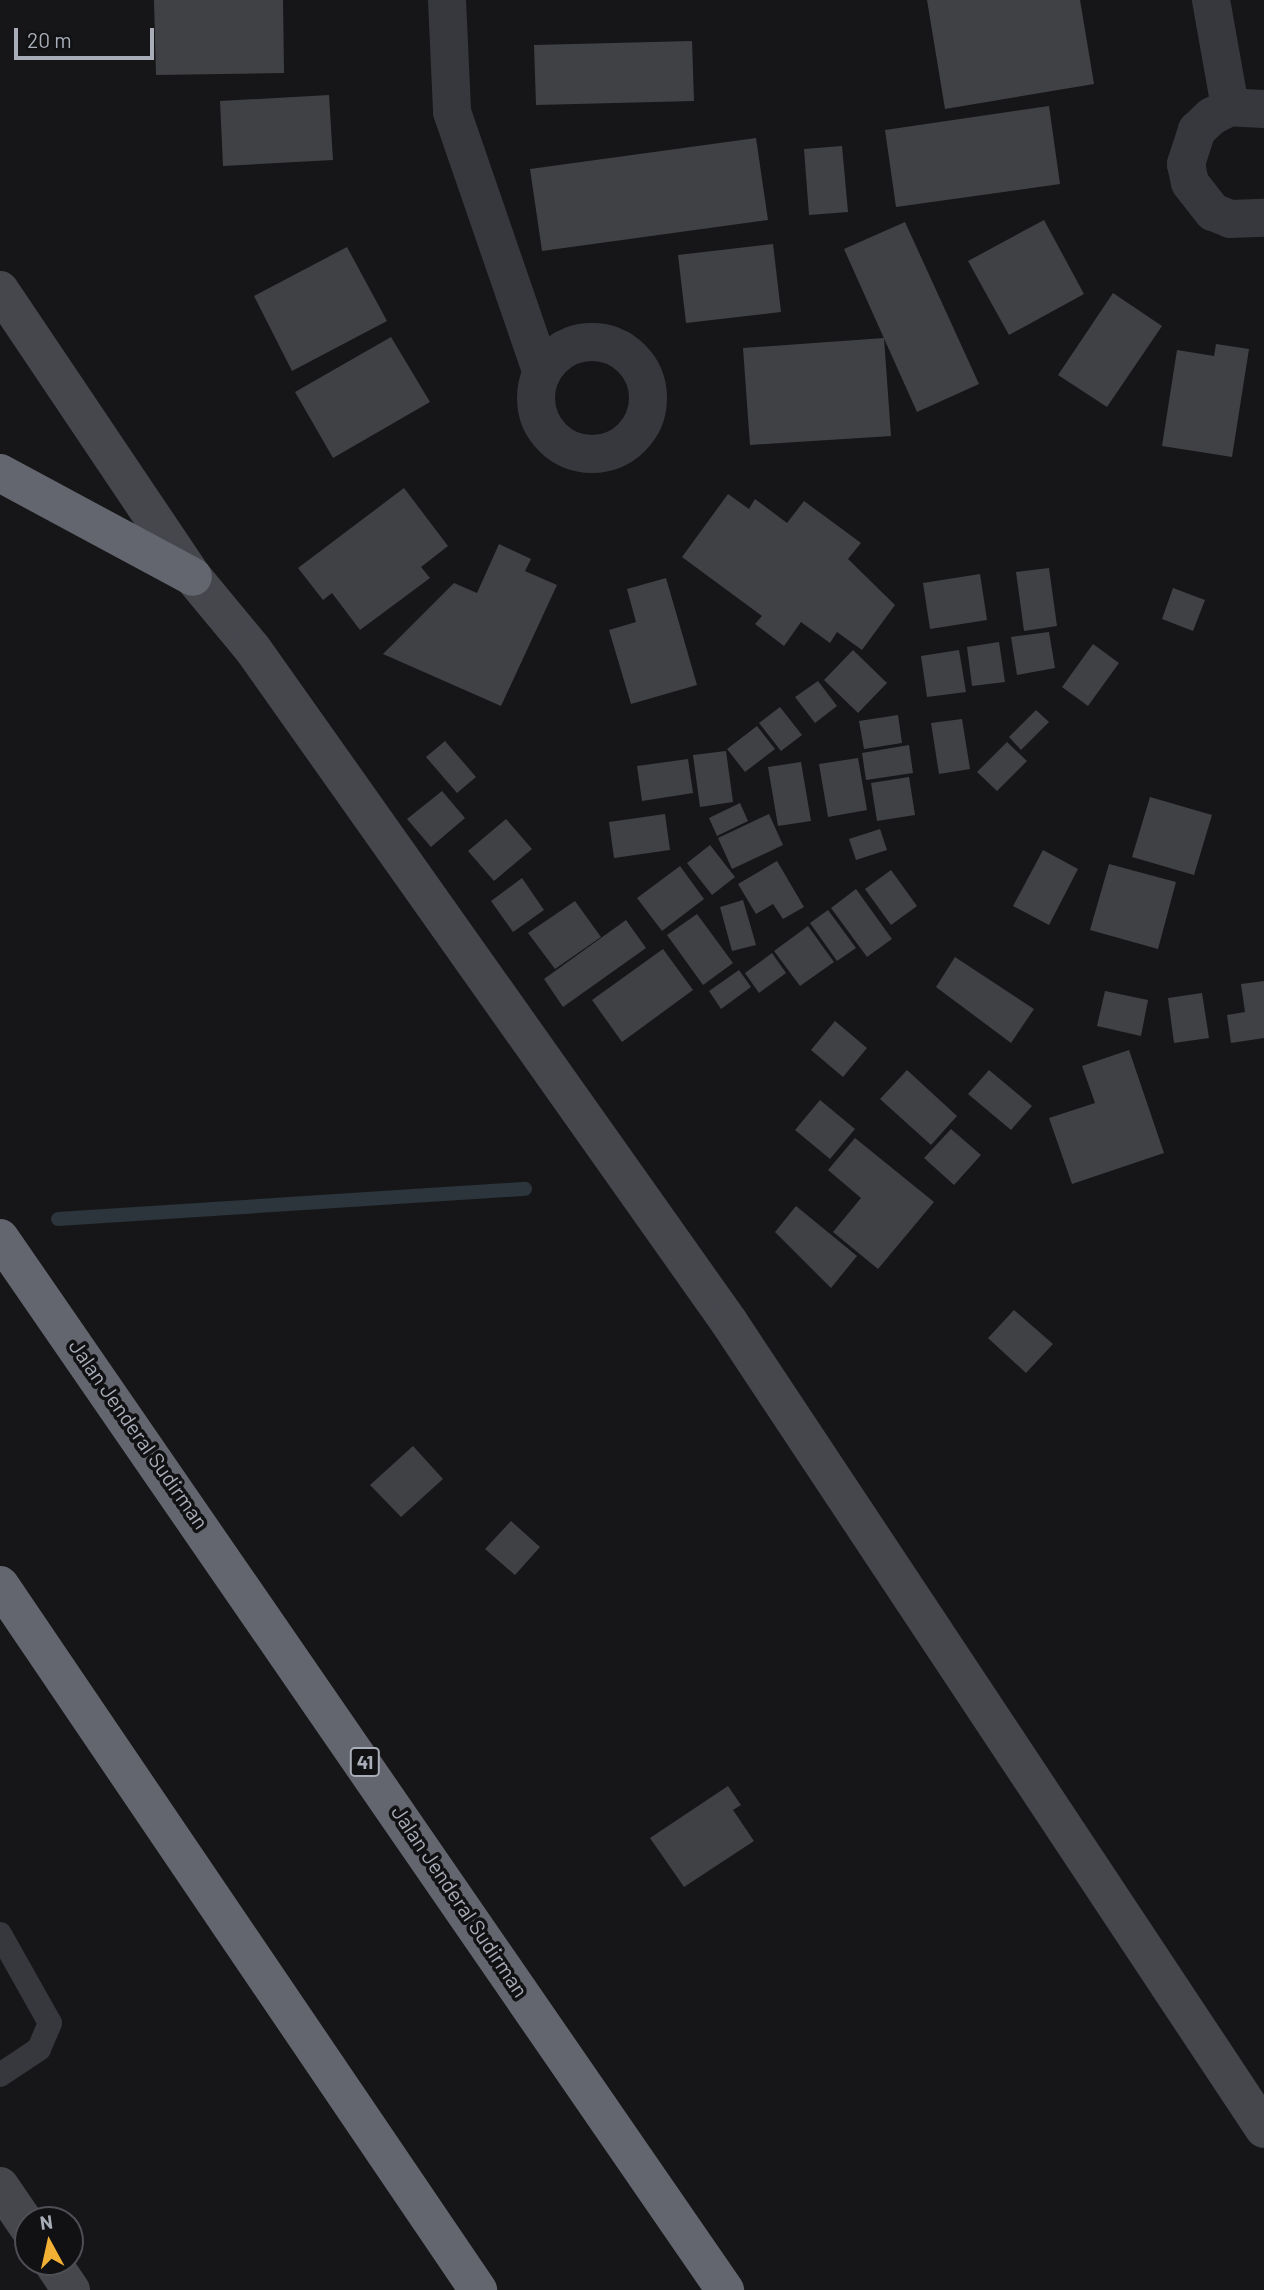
<!DOCTYPE html>
<html>
<head>
<meta charset="utf-8">
<style>
	body { margin:0 }
	#map { position:relative; width:1264px; height:2290px; overflow:hidden; background:#161618; font-family:Barlow,sans-serif }
	div>[style] { position:absolute }
	.stream>* { height:14px; margin:-7px; padding:0 7px; transform-origin:7px; border-radius:7px; background:#2c353c }
	.building>* { inset:0; background:#404145 }
	.lane>* { height:24px; margin:-12px; padding:0 12px; transform-origin:12px; border-radius:12px; background:#37383d }
	.street>* { height:38px; margin:-19px; padding:0 19px; transform-origin:19px; border-radius:19px; background:#37383d }
	.street>.ring { margin:-19px; padding:0; box-sizing:content-box; background:none; border:38px solid #37383d; border-radius:50% }
	.secondary>* { height:38px; margin:-19px; padding:0 19px; transform-origin:19px; border-radius:19px; background:#45474d }
	.highway>* { height:38px; margin:-19px; padding:0 19px; transform-origin:19px; border-radius:19px; background:#63666e }
	span { translate:-50% -50%; white-space:nowrap; text-align:center; line-height:1.15; -webkit-text-stroke:7px #111113; paint-order:stroke }
	.shield-label span { padding:2px 5px; background:#111113; border:2px solid; border-radius:5px; -webkit-text-stroke-width:0 }
	.shield-label { font-size:19px; color:#a8adb8; font-weight:700 }
	.street-label { font-size:21px; color:#a8adb8 }
	.north { position:absolute; left:14px; top:2206px; width:70px; height:70px; box-sizing:border-box; background:#111113; border:2px solid #4d4f55; border-radius:50%; rotate:352deg; font-size:19px; font-weight:700; line-height:28px; text-align:center; color:#a8adb8 }
	.north::after { content:''; display:block; margin:auto; width:24px; height:32px; background:#f2b134; clip-path:polygon(50% 0,100% 100%,50% 72%,0 100%) }
	.scale { position:absolute; left:14px; top:28px; width:140px; height:32px; box-sizing:border-box; border:4px solid #a8adb8; border-top:0; padding-left:9px; font-size:21px; line-height:24px; white-space:nowrap; color:#a8adb8; -webkit-text-stroke:5px #111113; paint-order:stroke }
</style>
</head>
<body>
<div id="map">
	<div class="stream">
		<i style="left:58px;top:1219px;width:468px;rotate:-3.7deg"></i>
	</div>
	<div class="building">
		<i style="clip-path:polygon(154px 0,283px 0,284px 73px,156px 75px)"></i>
		<i style="clip-path:polygon(927px 0,1080px 0,1094px 84px,945px 109px)"></i>
		<i style="clip-path:polygon(692px 41px,694px 101px,536px 105px,534px 45px)"></i>
		<i style="clip-path:polygon(329px 95px,333px 160px,223px 166px,220px 101px)"></i>
		<i style="clip-path:polygon(1049px 106px,1060px 184px,896px 207px,885px 130px)"></i>
		<i style="clip-path:polygon(756px 138px,768px 220px,542px 251px,530px 169px)"></i>
		<i style="clip-path:polygon(842px 146px,848px 212px,809px 215px,804px 149px)"></i>
		<i style="clip-path:polygon(1044px 220px,1084px 294px,1009px 335px,968px 261px)"></i>
		<i style="clip-path:polygon(905px 222px,979px 384px,917px 412px,844px 249px)"></i>
		<i style="clip-path:polygon(773px 244px,781px 312px,686px 323px,678px 255px)"></i>
		<i style="clip-path:polygon(347px 247px,387px 321px,292px 371px,254px 296px)"></i>
		<i style="clip-path:polygon(1113px 293px,1162px 326px,1107px 407px,1058px 375px)"></i>
		<i style="clip-path:polygon(391px 337px,430px 402px,333px 458px,295px 392px)"></i>
		<i style="clip-path:polygon(884px 338px,891px 436px,750px 445px,743px 348px)"></i>
		<i style="clip-path:polygon(1216px 344px,1249px 349px,1232px 457px,1162px 446px,1177px 350px,1214px 356px)"></i>
		<i style="clip-path:polygon(404px 488px,448px 546px,421px 567px,430px 578px,360px 630px,332px 593px,323px 600px,298px 568px)"></i>
		<i style="clip-path:polygon(728px 494px,749px 509px,755px 499px,787px 523px,804px 501px,861px 543px,848px 559px,895px 605px,862px 650px,837px 632px,830px 643px,801px 622px,784px 646px,755px 624px,762px 616px,682px 557px)"></i>
		<i style="clip-path:polygon(499px 544px,531px 559px,525px 571px,557px 585px,501px 706px,383px 654px,454px 583px,477px 593px)"></i>
		<i style="clip-path:polygon(1049px 568px,1057px 626px,1024px 631px,1016px 572px)"></i>
		<i style="clip-path:polygon(980px 574px,987px 620px,930px 629px,923px 583px)"></i>
		<i style="clip-path:polygon(666px 578px,697px 685px,631px 704px,609px 630px,636px 622px,627px 589px)"></i>
		<i style="clip-path:polygon(1173px 588px,1205px 600px,1193px 631px,1162px 619px)"></i>
		<i style="clip-path:polygon(1049px 632px,1055px 668px,1017px 675px,1011px 637px)"></i>
		<i style="clip-path:polygon(999px 642px,1005px 682px,972px 686px,967px 647px)"></i>
		<i style="clip-path:polygon(1093px 644px,1119px 663px,1088px 706px,1062px 687px)"></i>
		<i style="clip-path:polygon(853px 650px,887px 683px,858px 713px,824px 680px)"></i>
		<i style="clip-path:polygon(959px 650px,966px 692px,927px 697px,921px 656px)"></i>
		<i style="clip-path:polygon(818px 681px,837px 706px,815px 723px,795px 697px)"></i>
		<i style="clip-path:polygon(780px 707px,802px 735px,781px 751px,759px 723px)"></i>
		<i style="clip-path:polygon(1036px 710px,1049px 722px,1021px 750px,1009px 737px)"></i>
		<i style="clip-path:polygon(898px 715px,902px 743px,864px 749px,859px 721px)"></i>
		<i style="clip-path:polygon(962px 719px,970px 769px,939px 774px,931px 723px)"></i>
		<i style="clip-path:polygon(757px 726px,775px 749px,745px 772px,727px 749px)"></i>
		<i style="clip-path:polygon(445px 741px,476px 777px,457px 793px,426px 757px)"></i>
		<i style="clip-path:polygon(1007px 742px,1027px 761px,997px 791px,977px 772px)"></i>
		<i style="clip-path:polygon(909px 745px,913px 773px,866px 780px,862px 753px)"></i>
		<i style="clip-path:polygon(726px 751px,733px 802px,700px 807px,693px 755px)"></i>
		<i style="clip-path:polygon(858px 758px,867px 810px,828px 817px,819px 764px)"></i>
		<i style="clip-path:polygon(688px 759px,693px 793px,642px 801px,637px 766px)"></i>
		<i style="clip-path:polygon(801px 762px,811px 821px,778px 826px,768px 767px)"></i>
		<i style="clip-path:polygon(909px 777px,915px 815px,877px 821px,871px 783px)"></i>
		<i style="clip-path:polygon(442px 791px,465px 818px,431px 847px,407px 819px)"></i>
		<i style="clip-path:polygon(1150px 797px,1212px 815px,1194px 875px,1132px 857px)"></i>
		<i style="clip-path:polygon(740px 803px,748px 821px,717px 836px,709px 818px)"></i>
		<i style="clip-path:polygon(665px 814px,670px 850px,614px 858px,609px 822px)"></i>
		<i style="clip-path:polygon(769px 814px,783px 845px,732px 869px,718px 838px)"></i>
		<i style="clip-path:polygon(506px 819px,532px 849px,494px 881px,468px 851px)"></i>
		<i style="clip-path:polygon(880px 829px,887px 850px,856px 860px,849px 839px)"></i>
		<i style="clip-path:polygon(710px 845px,735px 877px,712px 895px,687px 863px)"></i>
		<i style="clip-path:polygon(1043px 850px,1078px 869px,1049px 925px,1013px 906px)"></i>
		<i style="clip-path:polygon(777px 861px,804px 907px,783px 919px,773px 904px,756px 914px,738px 884px)"></i>
		<i style="clip-path:polygon(1109px 864px,1176px 882px,1158px 949px,1090px 930px)"></i>
		<i style="clip-path:polygon(680px 866px,704px 899px,662px 931px,637px 898px)"></i>
		<i style="clip-path:polygon(891px 870px,917px 906px,891px 925px,865px 889px)"></i>
		<i style="clip-path:polygon(522px 878px,544px 910px,513px 932px,491px 901px)"></i>
		<i style="clip-path:polygon(856px 889px,892px 939px,867px 957px,831px 908px)"></i>
		<i style="clip-path:polygon(743px 900px,756px 945px,732px 951px,720px 907px)"></i>
		<i style="clip-path:polygon(575px 901px,601px 937px,555px 969px,528px 933px)"></i>
		<i style="clip-path:polygon(828px 910px,856px 948px,837px 961px,810px 923px)"></i>
		<i style="clip-path:polygon(697px 914px,733px 963px,703px 985px,667px 935px)"></i>
		<i style="clip-path:polygon(626px 920px,646px 948px,563px 1007px,544px 979px)"></i>
		<i style="clip-path:polygon(808px 926px,834px 962px,800px 986px,774px 951px)"></i>
		<i style="clip-path:polygon(663px 949px,693px 990px,622px 1042px,592px 1000px)"></i>
		<i style="clip-path:polygon(772px 953px,786px 973px,759px 993px,745px 973px)"></i>
		<i style="clip-path:polygon(955px 957px,1034px 1009px,1011px 1043px,936px 987px)"></i>
		<i style="clip-path:polygon(739px 970px,751px 987px,721px 1009px,709px 991px)"></i>
		<i style="clip-path:polygon(1264px 981px,1264px 1038px,1231px 1043px,1227px 1015px,1245px 1012px,1241px 984px)"></i>
		<i style="clip-path:polygon(1105px 991px,1148px 1000px,1141px 1036px,1097px 1026px)"></i>
		<i style="clip-path:polygon(1202px 993px,1209px 1038px,1174px 1043px,1168px 998px)"></i>
		<i style="clip-path:polygon(835px 1021px,867px 1048px,843px 1077px,811px 1050px)"></i>
		<i style="clip-path:polygon(1129px 1050px,1164px 1153px,1072px 1184px,1049px 1118px,1095px 1103px,1082px 1066px)"></i>
		<i style="clip-path:polygon(907px 1070px,957px 1116px,931px 1145px,880px 1099px)"></i>
		<i style="clip-path:polygon(989px 1070px,1032px 1106px,1011px 1130px,968px 1094px)"></i>
		<i style="clip-path:polygon(820px 1100px,855px 1129px,830px 1159px,795px 1130px)"></i>
		<i style="clip-path:polygon(951px 1129px,981px 1155px,954px 1185px,924px 1158px)"></i>
		<i style="clip-path:polygon(855px 1138px,934px 1202px,878px 1269px,833px 1232px,861px 1198px,828px 1170px)"></i>
		<i style="clip-path:polygon(796px 1206px,857px 1256px,831px 1288px,775px 1232px)"></i>
		<i style="clip-path:polygon(1014px 1310px,1053px 1344px,1026px 1373px,988px 1338px)"></i>
		<i style="clip-path:polygon(413px 1446px,443px 1479px,401px 1517px,370px 1485px)"></i>
		<i style="clip-path:polygon(511px 1521px,540px 1547px,515px 1575px,485px 1549px)"></i>
		<i style="clip-path:polygon(728px 1786px,741px 1805px,733px 1810px,754px 1841px,684px 1887px,650px 1838px)"></i>
	</div>
	<div class="lane">
		<i style="left:0;top:1934px;width:102px;rotate:60.7deg"></i>
		<i style="left:50px;top:2023px;width:28px;rotate:113deg"></i>
		<i style="left:39px;top:2049px;width:47px;rotate:146.3deg"></i>
	</div>
	<div class="street">
		<i style="left:447px;top:0;width:112px;rotate:87.4deg"></i>
		<i style="left:452px;top:112px;width:276px;rotate:71deg"></i>
		<i style="left:1211px;top:0;width:109px;rotate:79.9deg"></i>
		<i style="left:1264px;top:109px;width:34px;rotate:-177deg"></i>
		<i style="left:1230px;top:107px;width:20px;rotate:153deg"></i>
		<i style="left:1212px;top:116px;width:21px;rotate:137deg"></i>
		<i style="left:1197px;top:130px;width:36px;rotate:108deg"></i>
		<i style="left:1186px;top:164px;width:19px;rotate:78deg"></i>
		<i style="left:1190px;top:183px;width:37px;rotate:52deg"></i>
		<i style="left:1213px;top:212px;width:18px;rotate:22deg"></i>
		<i style="left:1230px;top:219px;width:34px;rotate:-2deg"></i>
		<i class="ring" style="left:536px;top:342px;width:74px;height:74px"></i>
	</div>
	<div class="secondary">
		<i style="left:0;top:290px;width:346px;rotate:56.1deg"></i>
		<i style="left:193px;top:577px;width:92px;rotate:50.3deg"></i>
		<i style="left:252px;top:648px;width:826px;rotate:54.71deg"></i>
		<i style="left:729px;top:1322px;width:968px;rotate:56.46deg"></i>
		<i style="left:0;top:2186px;width:50px;rotate:55.7deg"></i>
		<i style="left:52px;top:2262px;width:34px;rotate:56deg"></i>
	</div>
	<div class="highway">
		<i style="left:0;top:473px;width:219px;rotate:28.3deg"></i>
		<i style="left:0;top:1238px;width:1278px;rotate:55.43deg"></i>
		<i style="left:0;top:1585px;width:852px;rotate:55.86deg"></i>
	</div>
	<div class="shield-label">
		<span style="left:365px;top:1762px">41</span>
	</div>
	<div class="street-label">
		<span style="left:139px;top:1434px;rotate:55deg">Jalan Jenderal Sudirman</span>
		<span style="left:460px;top:1901px;rotate:56deg">Jalan Jenderal Sudirman</span>
	</div>
	<div class="north">N</div>
	<div class="scale">20 m</div>
</div>
</body>
</html>
